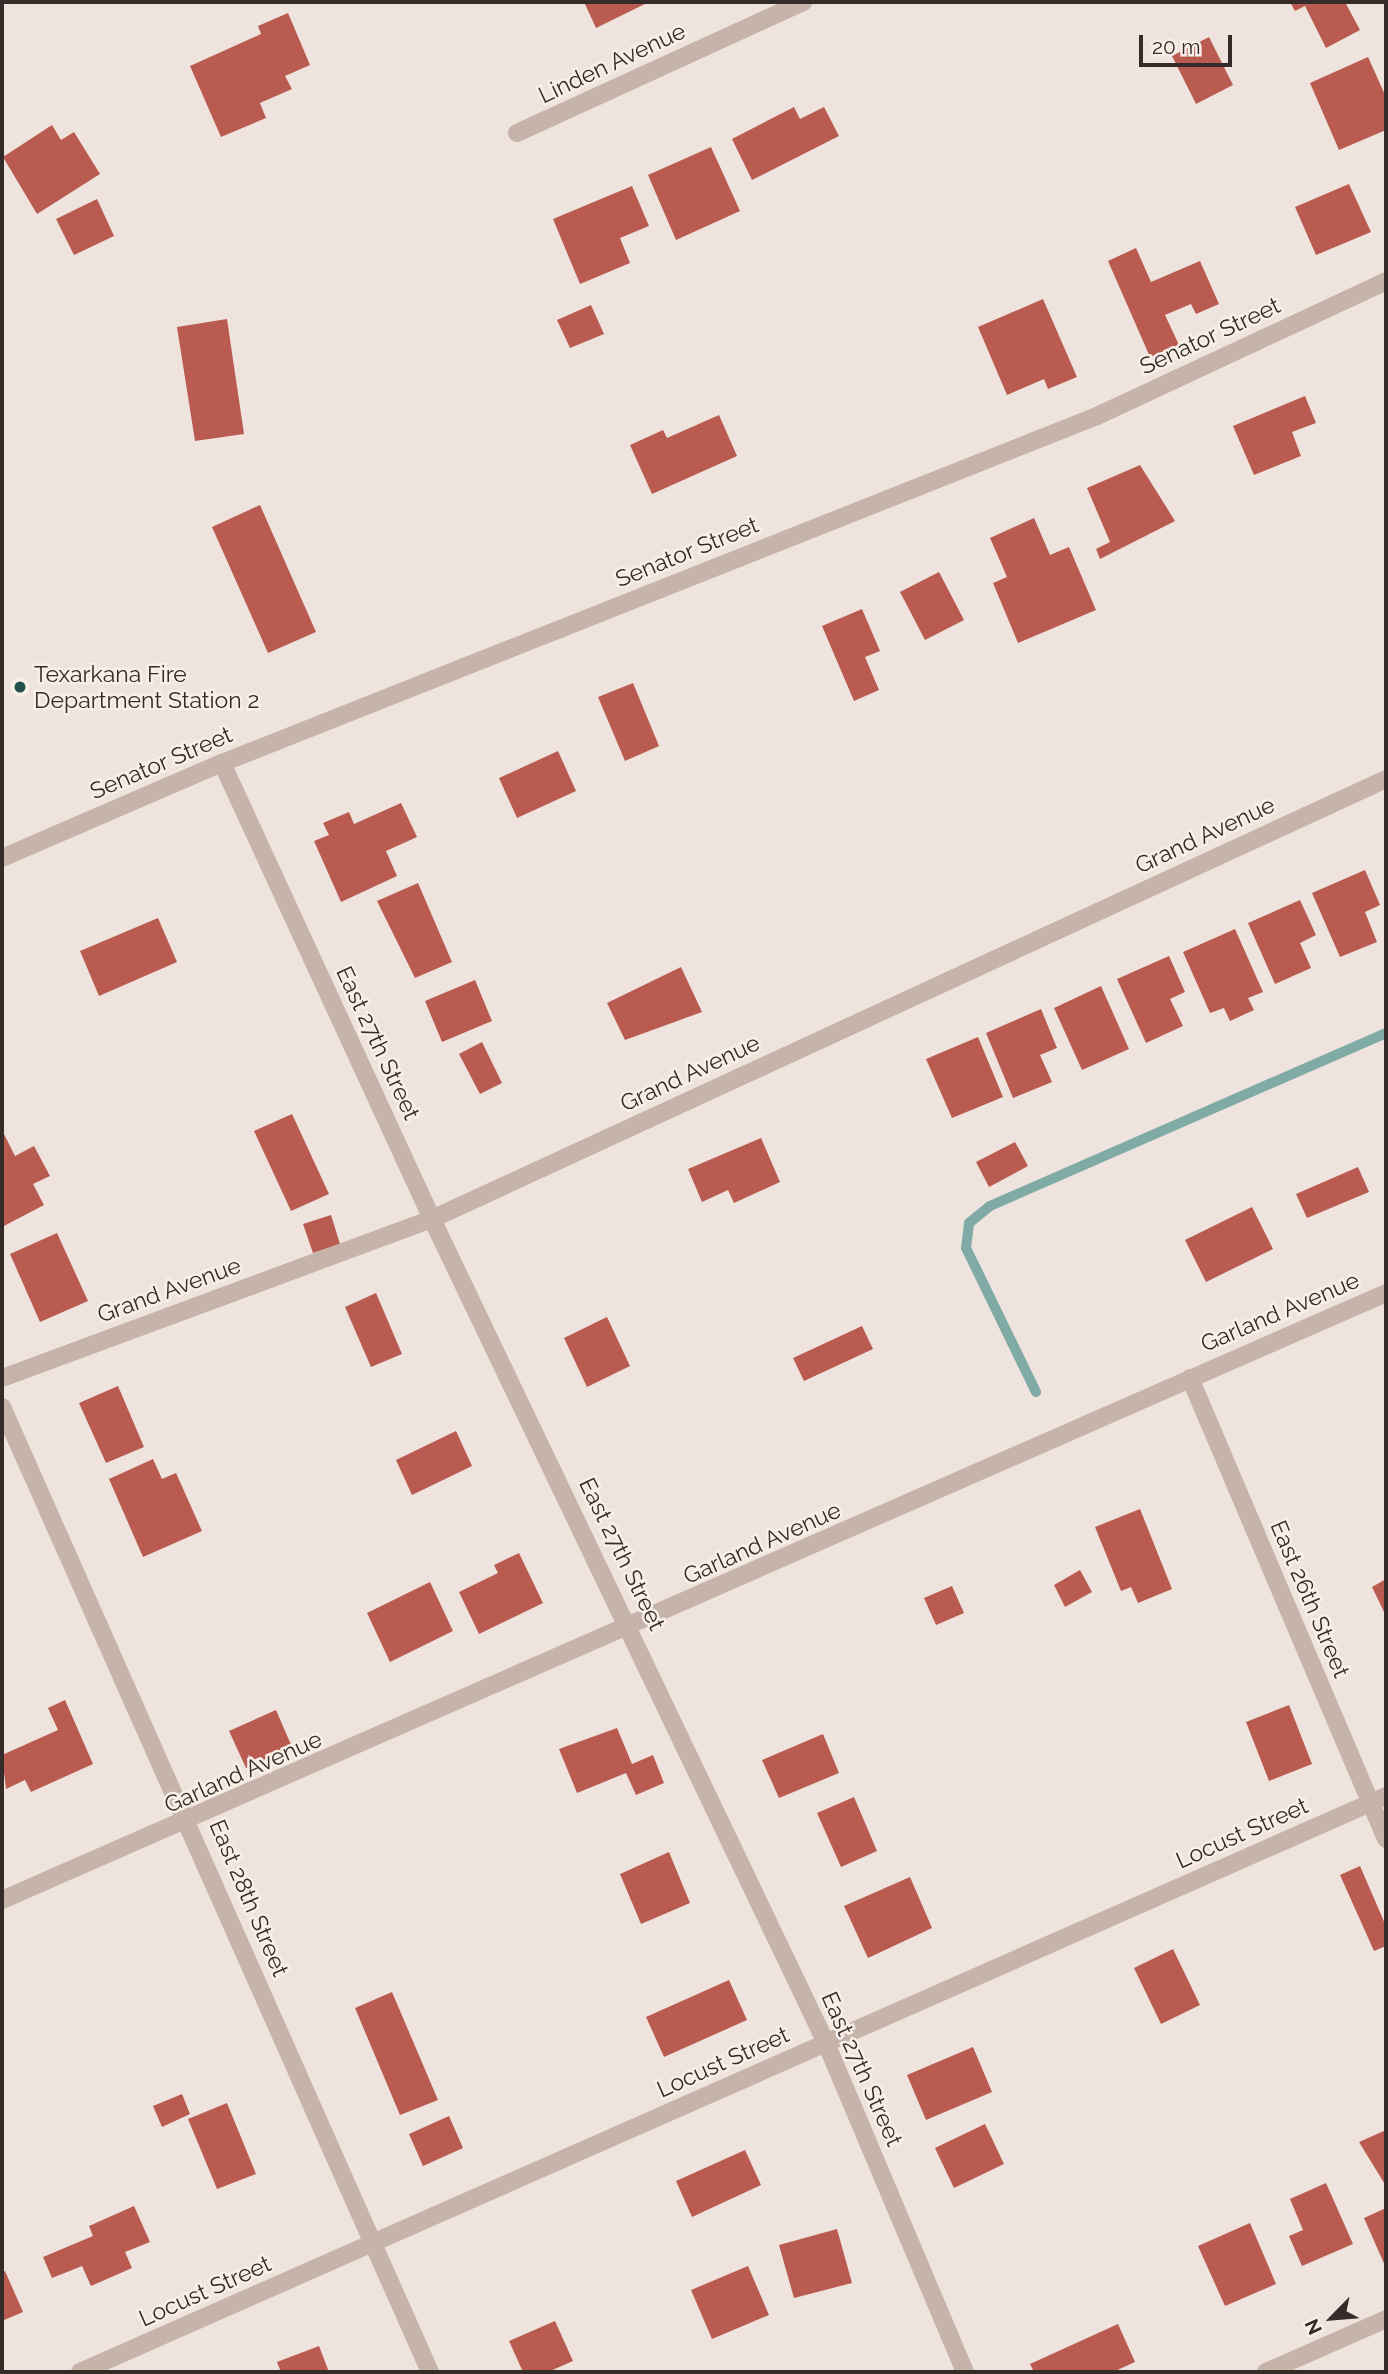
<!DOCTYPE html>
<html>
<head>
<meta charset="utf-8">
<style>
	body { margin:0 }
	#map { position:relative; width:1388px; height:2374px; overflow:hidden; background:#efe4dd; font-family:Raleway,sans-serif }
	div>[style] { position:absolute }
	.stream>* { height:10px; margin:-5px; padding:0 5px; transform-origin:5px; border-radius:5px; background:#7faaa5 }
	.building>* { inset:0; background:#b95b51 }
	.minor>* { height:18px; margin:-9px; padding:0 9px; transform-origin:9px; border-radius:9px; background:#c6b3aa }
	.dots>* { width:19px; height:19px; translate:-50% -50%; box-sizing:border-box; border:4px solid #f8efe9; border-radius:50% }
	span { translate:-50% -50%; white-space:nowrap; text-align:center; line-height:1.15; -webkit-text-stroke:5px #f8efe9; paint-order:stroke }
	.street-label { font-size:23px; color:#352b29 }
	.poi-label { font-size:23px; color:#352b29 }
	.left { translate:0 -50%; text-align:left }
	.frame { position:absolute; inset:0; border:4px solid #352b29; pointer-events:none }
	.north { position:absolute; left:1297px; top:2283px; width:70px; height:70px; -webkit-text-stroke:5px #f8efe9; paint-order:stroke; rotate:245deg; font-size:19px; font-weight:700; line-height:28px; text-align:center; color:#352b29 }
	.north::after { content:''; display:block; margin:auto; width:24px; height:32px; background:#352b29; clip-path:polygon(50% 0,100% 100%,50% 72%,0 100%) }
	.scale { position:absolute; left:1139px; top:35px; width:93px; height:32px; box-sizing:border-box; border:4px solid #352b29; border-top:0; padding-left:9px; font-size:21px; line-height:24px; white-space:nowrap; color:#352b29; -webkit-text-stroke:5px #f8efe9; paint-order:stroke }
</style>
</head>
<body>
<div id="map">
	<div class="stream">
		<i style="left:1036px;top:1392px;width:160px;rotate:-115.9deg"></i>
		<i style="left:966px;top:1248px;width:25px;rotate:-83deg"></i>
		<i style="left:969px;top:1223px;width:27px;rotate:-39deg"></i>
		<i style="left:990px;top:1206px;width:432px;rotate:-23.6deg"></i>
	</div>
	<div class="building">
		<i style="clip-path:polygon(584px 2px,649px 2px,596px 28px)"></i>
		<i style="clip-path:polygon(1290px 2px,1345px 2px,1360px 30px,1326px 48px,1305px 6px,1295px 11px)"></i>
		<i style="clip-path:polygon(288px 13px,310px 65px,285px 76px,292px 89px,260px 103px,266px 118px,221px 137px,190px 66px,261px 34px,258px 26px)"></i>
		<i style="clip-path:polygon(1209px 37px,1233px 85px,1196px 104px,1172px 56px)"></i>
		<i style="clip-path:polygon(1368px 57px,1386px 97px,1386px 130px,1339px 150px,1310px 83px)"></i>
		<i style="clip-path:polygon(794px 107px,800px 119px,824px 107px,839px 136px,752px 180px,732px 139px)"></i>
		<i style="clip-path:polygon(52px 125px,61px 140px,74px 132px,100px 174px,37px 214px,3px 157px)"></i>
		<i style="clip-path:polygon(711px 147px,740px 211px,676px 240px,648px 175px)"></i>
		<i style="clip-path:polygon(1349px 184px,1371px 232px,1316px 255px,1295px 207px)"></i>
		<i style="clip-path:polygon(632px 186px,649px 226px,620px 238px,630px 263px,580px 284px,553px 219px)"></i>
		<i style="clip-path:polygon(97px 199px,114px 236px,74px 255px,56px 219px)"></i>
		<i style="clip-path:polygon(1136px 248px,1151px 282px,1200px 261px,1219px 304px,1196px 314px,1191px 304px,1165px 315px,1179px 345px,1150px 357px,1108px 261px)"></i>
		<i style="clip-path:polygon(1043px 299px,1077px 377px,1048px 389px,1044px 379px,1007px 395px,978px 327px)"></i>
		<i style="clip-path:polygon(591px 305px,604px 334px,570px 348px,557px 320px)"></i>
		<i style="clip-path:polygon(227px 319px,244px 434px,195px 441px,177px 327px)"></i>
		<i style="clip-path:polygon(1305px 396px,1316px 423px,1292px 432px,1301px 456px,1254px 475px,1233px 426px)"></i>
		<i style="clip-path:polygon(719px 415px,737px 456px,652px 494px,630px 445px,663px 430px,667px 438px)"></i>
		<i style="clip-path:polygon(1140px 465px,1175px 521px,1100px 559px,1096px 549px,1110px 542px,1087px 488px)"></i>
		<i style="clip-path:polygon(260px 505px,316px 632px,268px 653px,212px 527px)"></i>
		<i style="clip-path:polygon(1034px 518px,1050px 555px,1069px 547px,1096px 610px,1018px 643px,993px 583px,1007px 577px,990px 538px)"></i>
		<i style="clip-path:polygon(939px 572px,964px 620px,925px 640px,900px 592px)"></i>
		<i style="clip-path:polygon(862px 609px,880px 651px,865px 657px,879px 690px,854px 701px,822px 626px)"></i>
		<i style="clip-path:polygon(633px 683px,659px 746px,625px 761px,598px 697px)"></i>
		<i style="clip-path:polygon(558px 751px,576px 791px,517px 818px,499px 778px)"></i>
		<i style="clip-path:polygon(401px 803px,417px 837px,386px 851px,397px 876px,341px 902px,314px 841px,329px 835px,323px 823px,349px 812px,354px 824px)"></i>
		<i style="clip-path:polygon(1365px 870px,1380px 905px,1365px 912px,1377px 942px,1340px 957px,1312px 893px)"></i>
		<i style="clip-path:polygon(418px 883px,452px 962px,415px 978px,377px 901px)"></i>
		<i style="clip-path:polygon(1300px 900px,1316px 935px,1300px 943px,1311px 968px,1275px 984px,1248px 923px)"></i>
		<i style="clip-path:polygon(158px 918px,177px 962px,99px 996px,80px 951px)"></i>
		<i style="clip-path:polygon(1235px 929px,1263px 992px,1248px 998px,1254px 1010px,1230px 1021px,1224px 1008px,1210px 1013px,1183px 952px)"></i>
		<i style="clip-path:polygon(1169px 956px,1185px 992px,1170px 999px,1183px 1026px,1146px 1043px,1117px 979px)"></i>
		<i style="clip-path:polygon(681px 967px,702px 1012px,625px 1040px,607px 1003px)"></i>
		<i style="clip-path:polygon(475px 980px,492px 1021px,442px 1042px,425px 1001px)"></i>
		<i style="clip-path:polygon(1101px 986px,1129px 1049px,1082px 1070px,1054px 1008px)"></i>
		<i style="clip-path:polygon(1041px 1009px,1057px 1048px,1040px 1055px,1052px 1082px,1013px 1098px,986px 1033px)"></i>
		<i style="clip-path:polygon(978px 1037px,1003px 1097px,952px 1118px,926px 1059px)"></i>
		<i style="clip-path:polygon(482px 1042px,502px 1083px,480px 1094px,459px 1054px)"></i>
		<i style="clip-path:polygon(292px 1114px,329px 1194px,291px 1211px,254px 1131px)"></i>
		<i style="clip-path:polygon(2px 1130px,15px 1156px,34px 1146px,50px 1176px,33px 1184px,44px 1205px,2px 1227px)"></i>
		<i style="clip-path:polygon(761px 1138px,780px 1182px,734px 1203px,728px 1190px,702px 1202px,688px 1169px)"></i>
		<i style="clip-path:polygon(1015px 1142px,1028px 1166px,989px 1187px,976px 1162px)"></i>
		<i style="clip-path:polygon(1358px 1167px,1369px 1192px,1307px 1218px,1296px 1194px)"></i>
		<i style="clip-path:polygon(1252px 1207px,1273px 1249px,1206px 1282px,1185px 1240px)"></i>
		<i style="clip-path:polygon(331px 1215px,340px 1244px,313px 1253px,303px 1224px)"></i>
		<i style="clip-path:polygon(57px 1233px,88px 1301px,40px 1322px,10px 1254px)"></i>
		<i style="clip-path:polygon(376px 1293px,402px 1354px,371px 1367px,345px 1307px)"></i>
		<i style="clip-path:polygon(607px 1317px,630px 1366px,587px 1387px,564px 1338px)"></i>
		<i style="clip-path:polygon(862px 1326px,873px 1349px,804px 1381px,793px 1358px)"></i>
		<i style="clip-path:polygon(118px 1386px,144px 1447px,106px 1463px,79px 1403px)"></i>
		<i style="clip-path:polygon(456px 1431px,472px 1466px,412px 1495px,396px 1460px)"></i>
		<i style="clip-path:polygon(153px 1459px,162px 1479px,176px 1473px,202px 1531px,143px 1557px,109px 1479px)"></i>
		<i style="clip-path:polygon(1140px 1509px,1172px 1589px,1138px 1603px,1131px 1587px,1121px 1591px,1095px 1527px)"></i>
		<i style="clip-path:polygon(519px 1553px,543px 1603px,479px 1634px,459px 1592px,498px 1573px,494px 1565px)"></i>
		<i style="clip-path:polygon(1080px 1570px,1092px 1592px,1065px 1607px,1054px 1585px)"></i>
		<i style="clip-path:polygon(1386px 1579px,1386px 1616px,1372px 1587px)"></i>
		<i style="clip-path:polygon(430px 1582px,453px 1631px,390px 1662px,367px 1613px)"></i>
		<i style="clip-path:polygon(952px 1586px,964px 1613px,936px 1625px,924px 1598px)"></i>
		<i style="clip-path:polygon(65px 1700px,93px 1764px,31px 1792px,25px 1780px,6px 1789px,2px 1755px,58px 1730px,48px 1708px)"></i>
		<i style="clip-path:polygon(1289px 1705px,1312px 1764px,1269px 1781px,1246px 1722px)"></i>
		<i style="clip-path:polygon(276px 1710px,292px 1747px,246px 1768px,229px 1731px)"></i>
		<i style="clip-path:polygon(617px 1728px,632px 1764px,653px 1755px,664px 1783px,636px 1795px,626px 1773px,577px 1793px,559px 1749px)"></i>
		<i style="clip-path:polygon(823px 1734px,839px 1773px,779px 1798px,762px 1760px)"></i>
		<i style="clip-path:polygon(854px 1797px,877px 1851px,841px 1867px,817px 1813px)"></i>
		<i style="clip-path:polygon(669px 1852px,690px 1903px,641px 1924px,620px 1874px)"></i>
		<i style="clip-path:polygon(1360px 1866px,1386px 1926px,1386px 1946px,1374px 1951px,1340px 1875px)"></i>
		<i style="clip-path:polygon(910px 1877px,932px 1928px,868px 1958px,844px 1906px)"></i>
		<i style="clip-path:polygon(1173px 1949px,1200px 2005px,1161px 2024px,1134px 1968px)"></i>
		<i style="clip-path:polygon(729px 1980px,747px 2020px,664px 2057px,646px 2017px)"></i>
		<i style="clip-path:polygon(392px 1992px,438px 2100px,400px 2115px,355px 2008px)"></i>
		<i style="clip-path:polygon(973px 2047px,992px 2092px,926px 2120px,907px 2075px)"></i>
		<i style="clip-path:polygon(182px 2094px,190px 2114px,162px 2127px,153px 2106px)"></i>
		<i style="clip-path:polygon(227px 2103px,256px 2174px,217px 2189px,188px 2119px)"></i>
		<i style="clip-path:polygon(449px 2116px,463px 2148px,423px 2166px,409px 2134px)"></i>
		<i style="clip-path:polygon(985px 2124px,1004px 2164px,954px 2188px,935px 2148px)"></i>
		<i style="clip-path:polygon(1386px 2130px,1386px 2186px,1359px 2142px)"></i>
		<i style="clip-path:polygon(745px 2150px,761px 2185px,692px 2217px,676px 2181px)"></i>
		<i style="clip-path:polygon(1326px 2183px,1353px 2244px,1302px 2266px,1289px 2236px,1303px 2230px,1290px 2199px)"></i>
		<i style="clip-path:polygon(134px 2206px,150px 2242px,125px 2252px,132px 2268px,91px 2286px,82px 2266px,52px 2278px,43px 2257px,93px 2236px,89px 2226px)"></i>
		<i style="clip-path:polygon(1386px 2208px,1386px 2268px,1364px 2218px)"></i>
		<i style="clip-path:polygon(1250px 2223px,1276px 2284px,1225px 2306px,1198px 2246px)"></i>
		<i style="clip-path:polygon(837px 2229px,852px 2283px,794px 2298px,779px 2245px)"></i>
		<i style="clip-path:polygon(748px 2266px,769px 2315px,712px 2339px,691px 2290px)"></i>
		<i style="clip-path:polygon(5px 2271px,23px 2312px,2px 2321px,2px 2272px)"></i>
		<i style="clip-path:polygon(555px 2321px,573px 2361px,548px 2372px,523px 2372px,509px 2341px)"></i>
		<i style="clip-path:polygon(1118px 2324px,1135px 2362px,1113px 2372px,1034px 2372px,1030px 2364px)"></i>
		<i style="clip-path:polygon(319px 2346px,329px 2372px,281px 2372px,277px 2362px)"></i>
	</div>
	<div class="minor">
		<i style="left:517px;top:133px;width:315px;rotate:-24.6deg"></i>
		<i style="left:222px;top:763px;width:502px;rotate:65.27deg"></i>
		<i style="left:432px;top:1219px;width:913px;rotate:64.44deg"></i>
		<i style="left:826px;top:2043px;width:357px;rotate:67.1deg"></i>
		<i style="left:2px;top:858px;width:240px;rotate:-23.4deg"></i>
		<i style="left:222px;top:763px;width:941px;rotate:-21.63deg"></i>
		<i style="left:1097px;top:416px;width:319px;rotate:-25deg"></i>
		<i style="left:2px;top:1378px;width:458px;rotate:-20.3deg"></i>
		<i style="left:432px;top:1219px;width:1051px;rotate:-24.76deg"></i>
		<i style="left:1190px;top:1378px;width:501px;rotate:66.97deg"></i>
		<i style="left:2px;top:1407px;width:1056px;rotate:66.08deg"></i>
		<i style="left:2px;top:1900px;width:1511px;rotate:-23.68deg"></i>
		<i style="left:80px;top:2372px;width:1427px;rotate:-23.8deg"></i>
		<i style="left:1266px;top:2372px;width:131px;rotate:-23.8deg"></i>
	</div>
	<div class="dots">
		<i style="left:20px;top:687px;background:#23524e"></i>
	</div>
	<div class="street-label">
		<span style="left:612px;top:63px;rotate:-25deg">Linden Avenue</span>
		<span style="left:1210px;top:336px;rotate:-25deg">Senator Street</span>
		<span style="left:687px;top:552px;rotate:-22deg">Senator Street</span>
		<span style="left:161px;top:763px;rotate:-23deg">Senator Street</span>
		<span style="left:1205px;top:835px;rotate:-25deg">Grand Avenue</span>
		<span style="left:378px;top:1043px;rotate:65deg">East 27th Street</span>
		<span style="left:690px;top:1073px;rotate:-25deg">Grand Avenue</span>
		<span style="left:169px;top:1290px;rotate:-20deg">Grand Avenue</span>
		<span style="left:1280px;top:1312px;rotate:-23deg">Garland Avenue</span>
		<span style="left:762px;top:1543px;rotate:-24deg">Garland Avenue</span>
		<span style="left:622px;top:1554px;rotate:64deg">East 27th Street</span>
		<span style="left:1310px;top:1599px;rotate:67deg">East 26th Street</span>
		<span style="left:243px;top:1772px;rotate:-24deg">Garland Avenue</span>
		<span style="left:1242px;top:1833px;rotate:-24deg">Locust Street</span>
		<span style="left:249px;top:1898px;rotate:67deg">East 28th Street</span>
		<span style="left:723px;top:2062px;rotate:-24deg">Locust Street</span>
		<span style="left:862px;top:2069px;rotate:66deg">East 27th Street</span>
		<span style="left:205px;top:2291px;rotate:-24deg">Locust Street</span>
	</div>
	<div class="poi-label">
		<span class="left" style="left:34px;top:687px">Texarkana Fire<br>Department Station 2</span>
	</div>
	<div class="frame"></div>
	<div class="north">N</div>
	<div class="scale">20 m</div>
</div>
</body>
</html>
